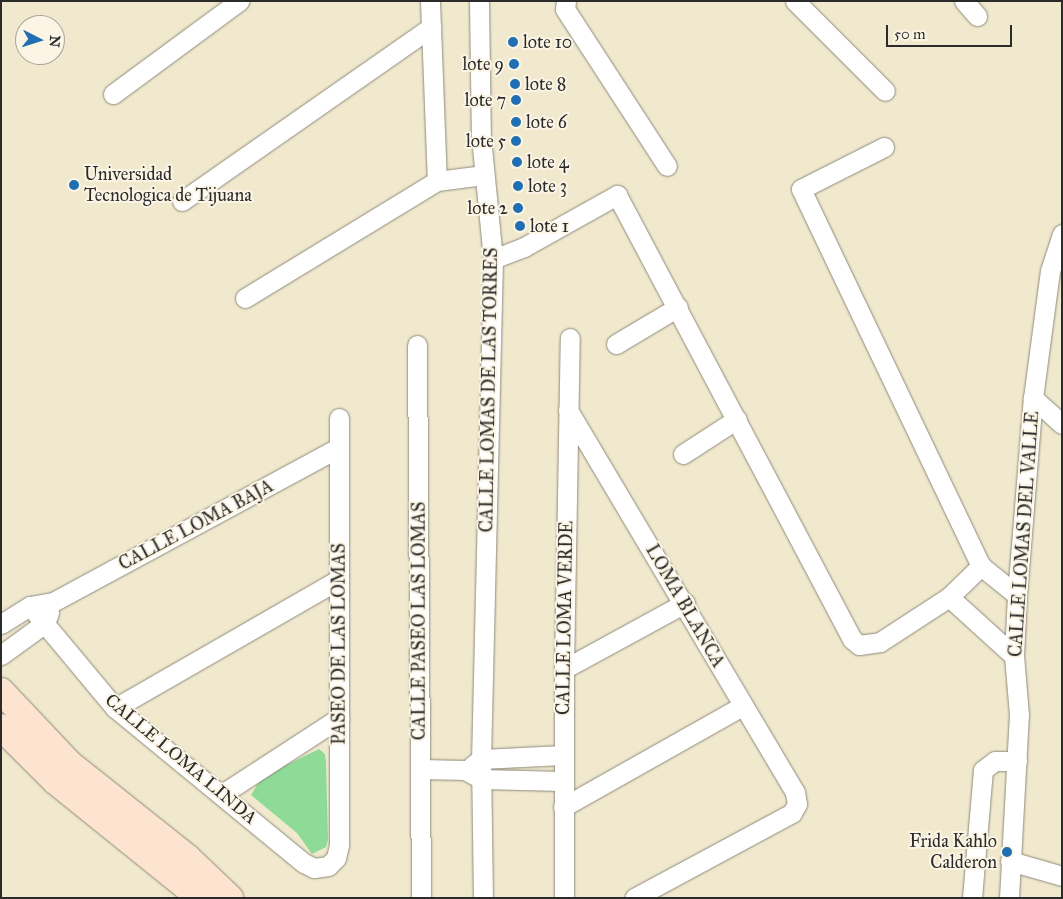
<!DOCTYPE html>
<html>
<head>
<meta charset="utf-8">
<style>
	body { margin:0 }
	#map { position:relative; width:1063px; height:899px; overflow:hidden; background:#f1e9ce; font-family:"IM FELL Great Primer",serif }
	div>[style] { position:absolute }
	.green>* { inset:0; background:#8edb98 }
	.roads { filter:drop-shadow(0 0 1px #8e8a7c) drop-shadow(0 0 1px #8e8a7c) }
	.street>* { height:19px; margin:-9.5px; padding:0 9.5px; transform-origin:9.5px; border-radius:9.5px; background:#fff }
	.secondary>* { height:26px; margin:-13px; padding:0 13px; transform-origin:13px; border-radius:13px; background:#fde4d1 }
	.dots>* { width:14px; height:14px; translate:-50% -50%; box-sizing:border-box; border:2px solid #fcf5e5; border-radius:50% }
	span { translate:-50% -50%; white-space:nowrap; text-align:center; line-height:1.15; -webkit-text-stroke:4px #fcf5e5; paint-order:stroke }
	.poi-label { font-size:18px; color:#2b2b2b }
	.left { translate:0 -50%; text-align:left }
	.right { translate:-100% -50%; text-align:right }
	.street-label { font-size:18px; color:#2b2b2b }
	.frame { position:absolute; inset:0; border:2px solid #2b2b2b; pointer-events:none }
	.north { position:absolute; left:15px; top:15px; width:50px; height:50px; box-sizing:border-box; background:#fcf5e5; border:1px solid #a8a49b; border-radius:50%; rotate:95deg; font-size:14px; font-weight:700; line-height:20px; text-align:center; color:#2b2b2b }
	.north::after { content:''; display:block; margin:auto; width:18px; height:22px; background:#1f6fb2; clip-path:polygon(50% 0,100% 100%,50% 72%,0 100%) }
	.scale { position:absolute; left:886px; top:25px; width:126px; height:22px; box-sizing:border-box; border:2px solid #2b2b2b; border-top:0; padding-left:6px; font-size:15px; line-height:18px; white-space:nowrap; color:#2b2b2b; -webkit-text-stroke:4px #fcf5e5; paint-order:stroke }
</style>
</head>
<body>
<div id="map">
	<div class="green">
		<i style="clip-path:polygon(319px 749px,325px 754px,326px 762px,328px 840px,326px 847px,312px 854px,297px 833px,251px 795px,262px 777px)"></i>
	</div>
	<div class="roads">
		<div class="street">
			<i style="left:430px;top:1px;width:180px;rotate:87.8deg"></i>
			<i style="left:479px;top:1px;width:136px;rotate:89.2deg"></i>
			<i style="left:481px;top:137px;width:123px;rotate:84.4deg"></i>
			<i style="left:493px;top:259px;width:500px;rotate:91.37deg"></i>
			<i style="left:481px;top:759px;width:139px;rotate:89.2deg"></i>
			<i style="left:566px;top:1px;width:8px;rotate:97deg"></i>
			<i style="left:565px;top:9px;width:187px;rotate:57deg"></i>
			<i style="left:795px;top:1px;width:127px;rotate:45deg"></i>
			<i style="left:964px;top:1px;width:20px;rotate:49deg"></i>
			<i style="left:113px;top:94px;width:157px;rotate:-36.4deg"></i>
			<i style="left:884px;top:147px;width:93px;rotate:153.2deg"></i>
			<i style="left:801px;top:189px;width:418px;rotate:64.5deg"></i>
			<i style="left:981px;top:566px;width:46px;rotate:38.9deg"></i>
			<i style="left:182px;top:201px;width:304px;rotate:-34.9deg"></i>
			<i style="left:493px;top:259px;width:33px;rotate:-21deg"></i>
			<i style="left:524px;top:247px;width:107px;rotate:-29.2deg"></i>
			<i style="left:617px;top:195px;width:502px;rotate:62.11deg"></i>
			<i style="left:852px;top:639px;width:9px;rotate:41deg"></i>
			<i style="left:859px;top:645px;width:21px;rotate:-8deg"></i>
			<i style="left:880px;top:642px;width:82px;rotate:-33.1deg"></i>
			<i style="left:949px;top:597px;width:45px;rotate:-44.1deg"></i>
			<i style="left:245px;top:298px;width:225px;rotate:-31.4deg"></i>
			<i style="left:437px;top:181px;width:47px;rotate:-7.3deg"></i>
			<i style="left:616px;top:344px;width:72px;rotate:-30.8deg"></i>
			<i style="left:417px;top:345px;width:553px;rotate:89.59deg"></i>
			<i style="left:1033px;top:398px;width:39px;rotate:42deg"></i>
			<i style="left:568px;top:410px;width:444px;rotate:59.3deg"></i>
			<i style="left:795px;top:792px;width:12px;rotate:81deg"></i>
			<i style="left:797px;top:804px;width:10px;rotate:119deg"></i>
			<i style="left:792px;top:813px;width:179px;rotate:151.7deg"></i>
			<i style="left:683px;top:454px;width:64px;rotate:-32.9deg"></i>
			<i style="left:949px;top:597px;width:88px;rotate:42.2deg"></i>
			<i style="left:30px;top:606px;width:133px;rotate:50.2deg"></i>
			<i style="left:115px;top:708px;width:244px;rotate:39.4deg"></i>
			<i style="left:304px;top:863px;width:11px;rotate:27deg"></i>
			<i style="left:314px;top:868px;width:14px;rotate:-8deg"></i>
			<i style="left:328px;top:866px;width:11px;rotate:-45deg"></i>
			<i style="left:336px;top:858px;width:13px;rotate:-77deg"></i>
			<i style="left:339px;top:845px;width:427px;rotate:-90deg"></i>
			<i style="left:1px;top:624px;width:34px;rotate:-32deg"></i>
			<i style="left:30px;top:606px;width:23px;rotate:-10deg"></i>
			<i style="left:53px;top:602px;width:324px;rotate:-28.4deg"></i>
			<i style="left:1px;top:655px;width:54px;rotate:-36deg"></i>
			<i style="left:45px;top:623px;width:11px;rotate:-68deg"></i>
			<i style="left:564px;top:669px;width:138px;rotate:-28.6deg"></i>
			<i style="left:115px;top:708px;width:258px;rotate:-29.9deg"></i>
			<i style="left:472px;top:766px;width:11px;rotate:-38deg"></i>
			<i style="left:481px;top:759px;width:82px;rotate:-2.8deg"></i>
			<i style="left:420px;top:769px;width:45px;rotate:1.3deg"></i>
			<i style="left:465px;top:770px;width:18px;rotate:29deg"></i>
			<i style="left:481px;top:779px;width:82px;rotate:1.4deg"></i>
			<i style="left:222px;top:794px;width:140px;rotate:-33deg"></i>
			<i style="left:563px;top:807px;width:206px;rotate:-29.4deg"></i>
			<i style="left:1010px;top:861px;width:54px;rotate:16.1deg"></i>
			<i style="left:564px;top:898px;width:229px;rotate:-90deg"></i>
			<i style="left:564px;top:669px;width:331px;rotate:-89deg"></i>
			<i style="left:972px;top:898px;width:128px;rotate:-85.1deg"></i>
			<i style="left:983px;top:770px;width:15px;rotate:-37deg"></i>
			<i style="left:995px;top:761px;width:22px"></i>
			<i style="left:1009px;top:898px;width:183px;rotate:-86.9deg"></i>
			<i style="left:1019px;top:715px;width:59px;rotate:-94.8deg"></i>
			<i style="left:1014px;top:656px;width:61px;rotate:-87.2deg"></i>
			<i style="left:1017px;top:595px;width:198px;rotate:-85.4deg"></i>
			<i style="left:1033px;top:398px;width:128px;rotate:-82.4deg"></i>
			<i style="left:1050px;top:271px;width:39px;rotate:-72deg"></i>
		</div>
		<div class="secondary">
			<i style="left:1px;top:691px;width:100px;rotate:46.6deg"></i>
			<i style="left:70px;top:764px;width:151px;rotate:38.5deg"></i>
			<i style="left:188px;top:858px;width:58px;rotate:43.6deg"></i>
			<i style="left:1px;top:727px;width:76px;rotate:45deg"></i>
			<i style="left:55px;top:781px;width:186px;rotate:38.9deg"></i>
		</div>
	</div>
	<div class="dots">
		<i style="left:513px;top:42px;background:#1f6fb2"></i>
		<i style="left:514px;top:64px;background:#1f6fb2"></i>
		<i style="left:515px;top:84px;background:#1f6fb2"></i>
		<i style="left:516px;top:100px;background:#1f6fb2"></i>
		<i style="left:516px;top:122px;background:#1f6fb2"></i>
		<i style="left:516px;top:141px;background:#1f6fb2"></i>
		<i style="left:517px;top:162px;background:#1f6fb2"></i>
		<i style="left:74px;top:185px;background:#1f6fb2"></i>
		<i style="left:518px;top:186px;background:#1f6fb2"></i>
		<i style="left:518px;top:208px;background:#1f6fb2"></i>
		<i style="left:520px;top:226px;background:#1f6fb2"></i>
		<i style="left:1007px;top:852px;background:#1f6fb2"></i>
	</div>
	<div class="poi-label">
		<span class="left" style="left:523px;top:42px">lote 10</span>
		<span class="right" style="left:504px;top:64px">lote 9</span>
		<span class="left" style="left:525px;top:84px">lote 8</span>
		<span class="right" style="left:506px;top:100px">lote 7</span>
		<span class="left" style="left:526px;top:122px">lote 6</span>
		<span class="right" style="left:506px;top:141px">lote 5</span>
		<span class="left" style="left:527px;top:162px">lote 4</span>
		<span class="left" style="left:84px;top:185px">Universidad<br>Tecnologica de Tijuana</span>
		<span class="left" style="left:528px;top:186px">lote 3</span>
		<span class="right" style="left:508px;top:208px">lote 2</span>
		<span class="left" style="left:530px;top:226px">lote 1</span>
		<span class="right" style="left:997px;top:852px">Frida Kahlo<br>Calderon</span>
	</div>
	<div class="street-label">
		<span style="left:489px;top:390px;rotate:-89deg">CALLE LOMAS DE LAS TORRES</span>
		<span style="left:196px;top:525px;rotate:-28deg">CALLE LOMA BAJA</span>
		<span style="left:1024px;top:534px;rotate:-86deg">CALLE LOMAS DEL VALLE</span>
		<span style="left:685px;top:606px;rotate:60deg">LOMA BLANCA</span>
		<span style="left:565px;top:618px;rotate:-89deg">CALLE LOMA VERDE</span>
		<span style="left:419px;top:621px;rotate:-90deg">CALLE PASEO LAS LOMAS</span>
		<span style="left:339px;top:644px;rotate:-90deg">PASEO DE LAS LOMAS</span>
		<span style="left:181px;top:759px;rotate:40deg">CALLE LOMA LINDA</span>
	</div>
	<div class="frame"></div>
	<div class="north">N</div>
	<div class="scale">50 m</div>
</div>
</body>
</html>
